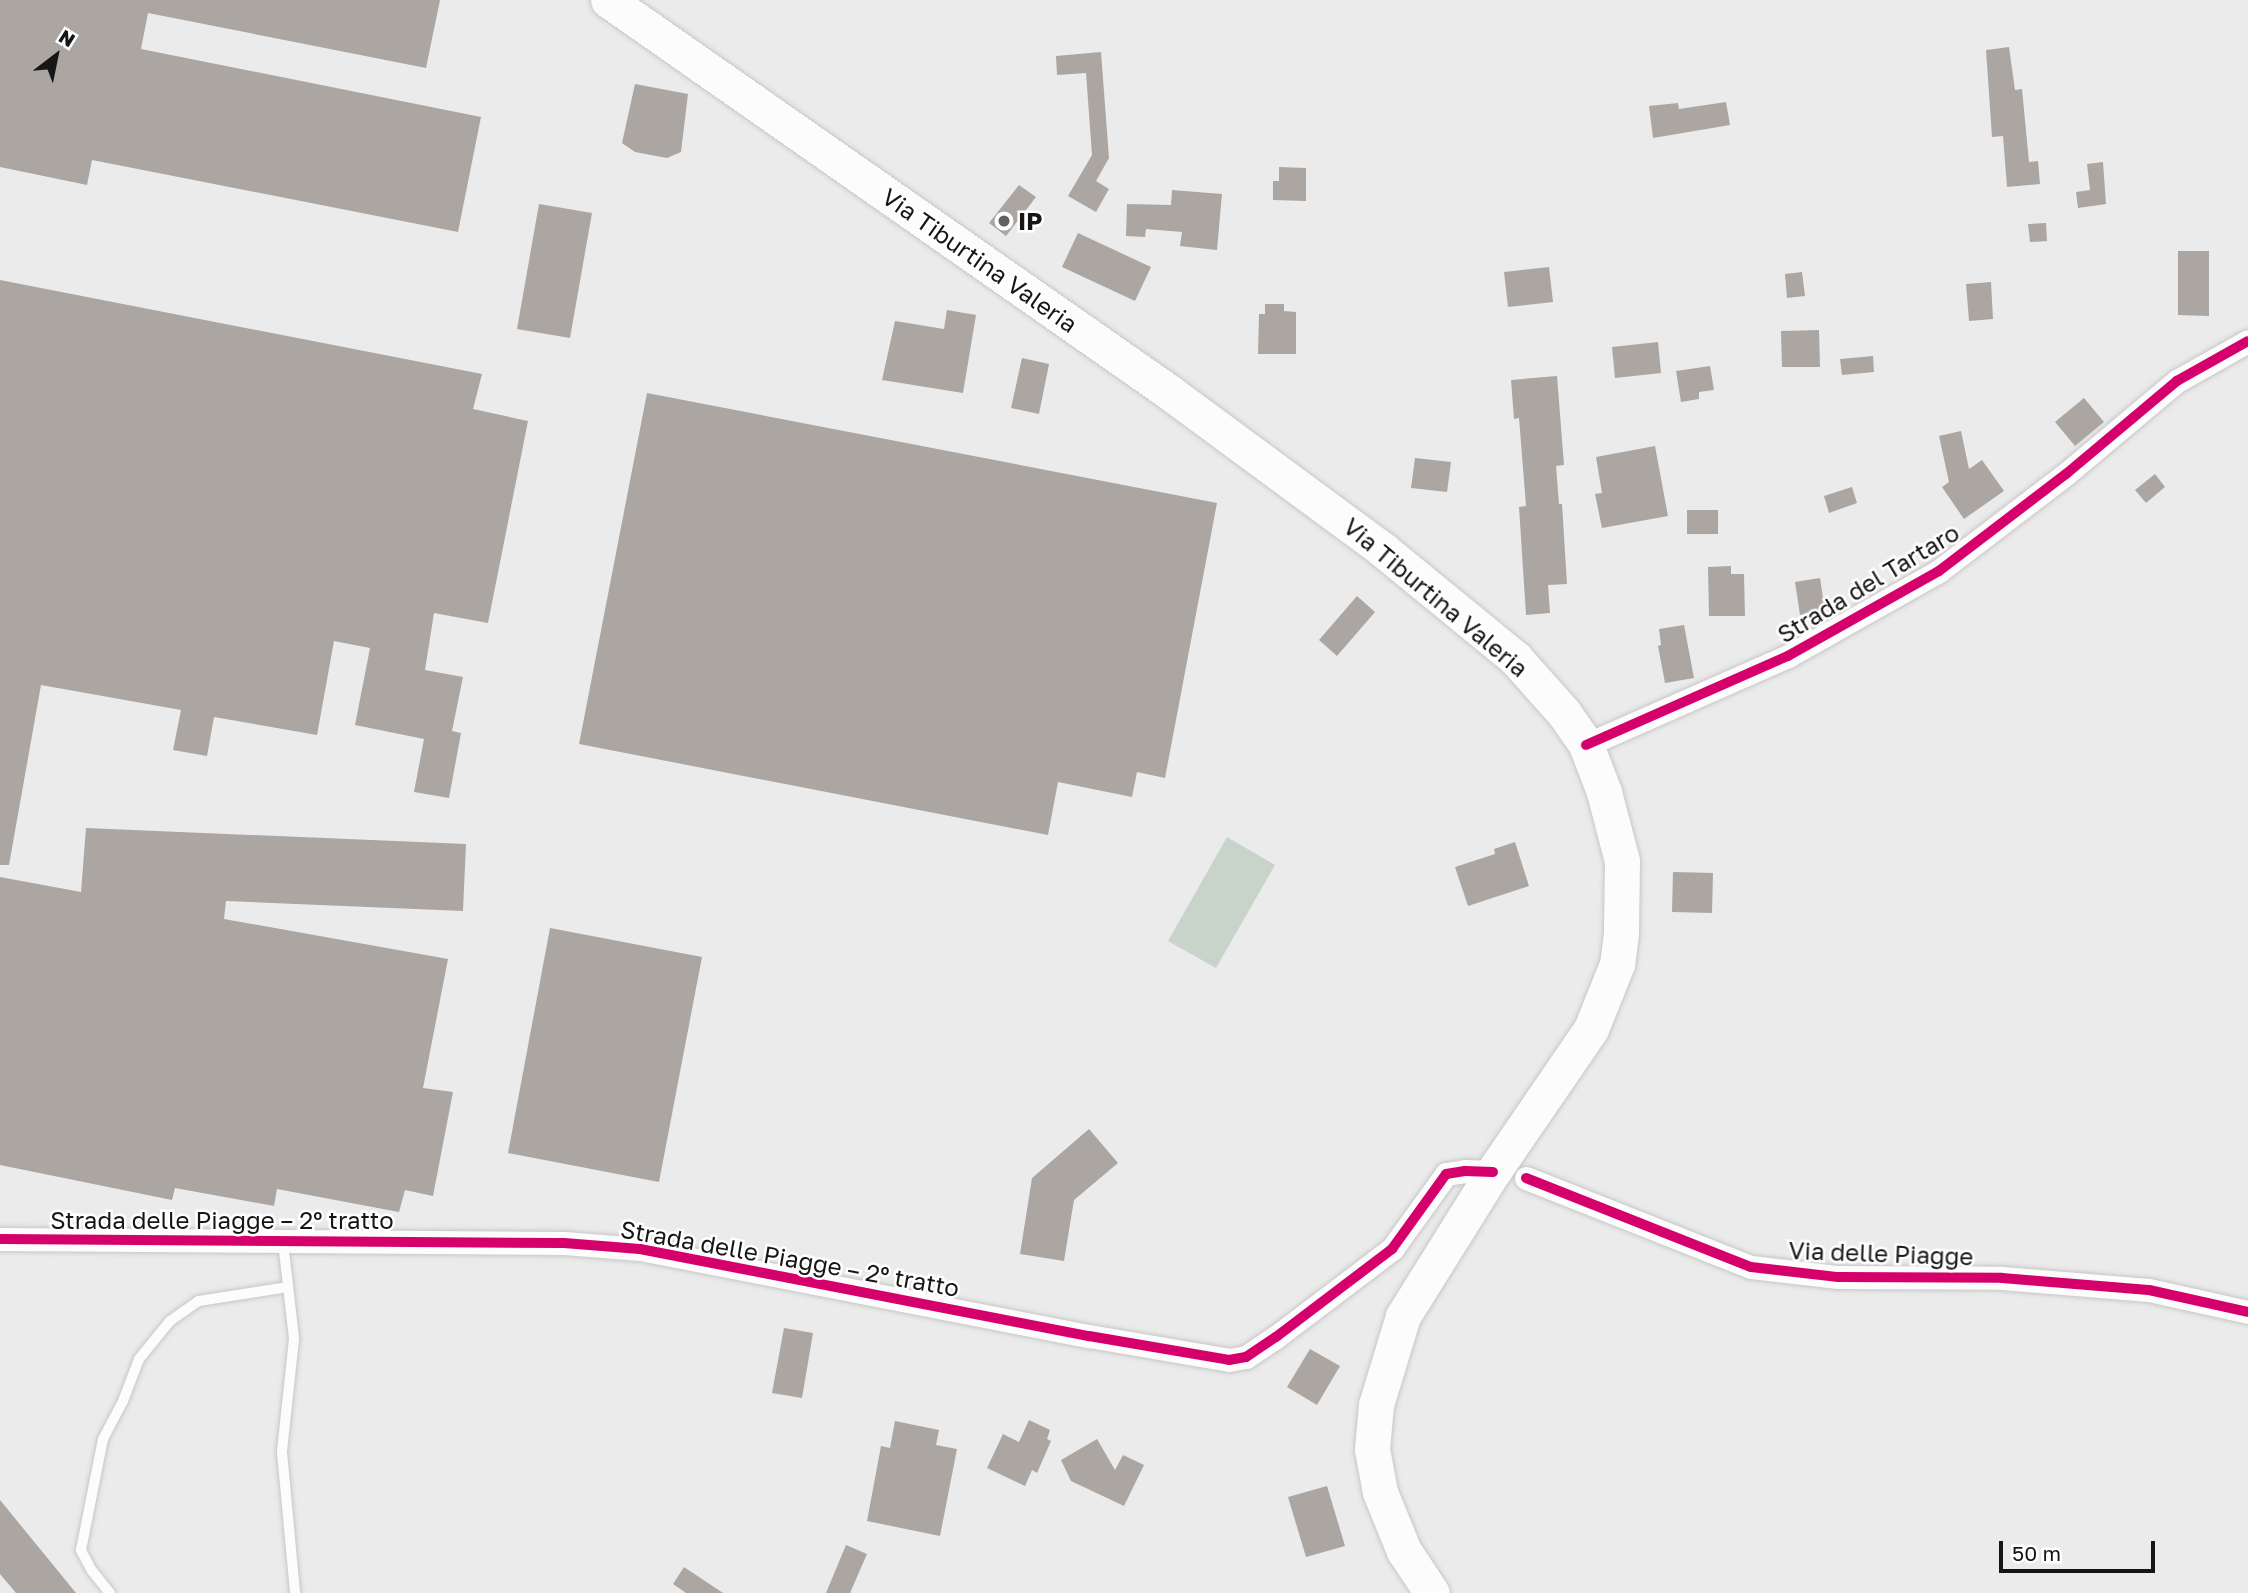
<!DOCTYPE html>
<html>
<head>
<meta charset="utf-8">
<style>
	body { margin:0 }
	#map { position:relative; width:2248px; height:1593px; overflow:hidden; background:#ebebec; font-family:"Golos Text",sans-serif }
	div>[style] { position:absolute }
	.green>* { inset:0; background:#c8d4c9 }
	.building>* { inset:0; background:#aba6a2 }
	.roads { filter:drop-shadow(0 0 2px #c7c7c8) drop-shadow(0 0 2px #c7c7c8) }
	.lane>* { height:10px; margin:-5px; padding:0 5px; transform-origin:5px; border-radius:5px; background:#fcfcfc }
	.street>* { height:23px; margin:-11.5px; padding:0 11.5px; transform-origin:11.5px; border-radius:11.5px; background:#fcfcfc }
	.primary>* { height:35px; margin:-17.5px; padding:0 17.5px; transform-origin:17.5px; border-radius:17.5px; background:#fcfcfc }
	.cycleway>* { height:10px; margin:-5px; padding:0 5px; transform-origin:5px; border-radius:5px; background:#d6006c }
	.dots>* { width:19px; height:19px; translate:-50% -50%; box-sizing:border-box; border:4px solid #fff; border-radius:50% }
	span { translate:-50% -50%; white-space:nowrap; text-align:center; line-height:1.15; -webkit-text-stroke:5px #fff; paint-order:stroke }
	.poi-label { font-size:24px; color:#161617; font-weight:700 }
	.left { translate:0 -50%; text-align:left }
	.street-label { font-size:24px; color:#161617 }
	.north { position:absolute; left:21px; top:21px; width:70px; height:70px; -webkit-text-stroke:5px #fff; paint-order:stroke; rotate:32deg; font-size:19px; font-weight:700; line-height:28px; text-align:center; color:#161617 }
	.north::after { content:''; display:block; margin:auto; width:24px; height:32px; background:#161617; clip-path:polygon(50% 0,100% 100%,50% 72%,0 100%) }
	.scale { position:absolute; left:1999px; top:1541px; width:156px; height:32px; box-sizing:border-box; border:4px solid #161617; border-top:0; padding-left:9px; font-size:21px; line-height:24px; white-space:nowrap; color:#161617; -webkit-text-stroke:5px #fff; paint-order:stroke }
</style>
</head>
<body>
<div id="map">
	<div class="green">
		<i style="clip-path:polygon(1227px 837px,1275px 865px,1216px 968px,1168px 941px)"></i>
	</div>
	<div class="building">
		<i style="clip-path:polygon(0 0,440px 0,426px 68px,148px 13px,141px 49px,481px 117px,458px 232px,92px 160px,87px 185px,0 167px)"></i>
		<i style="clip-path:polygon(2009px 47px,2015px 90px,2022px 89px,2029px 162px,2038px 161px,2040px 184px,2007px 187px,2003px 136px,1992px 137px,1986px 50px)"></i>
		<i style="clip-path:polygon(1101px 52px,1109px 158px,1096px 181px,1109px 189px,1096px 212px,1068px 196px,1092px 155px,1086px 73px,1057px 75px,1056px 56px)"></i>
		<i style="clip-path:polygon(635px 84px,688px 94px,681px 152px,667px 158px,635px 152px,622px 143px)"></i>
		<i style="clip-path:polygon(1726px 102px,1730px 125px,1653px 138px,1649px 106px,1678px 103px,1679px 109px)"></i>
		<i style="clip-path:polygon(2103px 162px,2106px 204px,2078px 208px,2076px 192px,2090px 190px,2087px 164px)"></i>
		<i style="clip-path:polygon(1279px 167px,1306px 168px,1306px 201px,1273px 200px,1273px 181px,1279px 181px)"></i>
		<i style="clip-path:polygon(1019px 185px,1036px 197px,1006px 236px,989px 223px)"></i>
		<i style="clip-path:polygon(1172px 190px,1222px 194px,1217px 250px,1180px 246px,1182px 232px,1146px 229px,1145px 237px,1126px 236px,1127px 204px,1171px 205px)"></i>
		<i style="clip-path:polygon(539px 204px,592px 213px,570px 338px,517px 329px)"></i>
		<i style="clip-path:polygon(2046px 223px,2047px 241px,2030px 242px,2028px 224px)"></i>
		<i style="clip-path:polygon(1078px 233px,1151px 267px,1135px 301px,1062px 267px)"></i>
		<i style="clip-path:polygon(2178px 251px,2209px 251px,2209px 316px,2178px 315px)"></i>
		<i style="clip-path:polygon(1549px 267px,1553px 302px,1508px 307px,1504px 272px)"></i>
		<i style="clip-path:polygon(1802px 272px,1805px 296px,1787px 298px,1785px 274px)"></i>
		<i style="clip-path:polygon(0 280px,482px 374px,473px 409px,528px 421px,488px 623px,434px 613px,425px 670px,463px 677px,452px 731px,461px 733px,449px 798px,414px 792px,424px 739px,355px 725px,370px 648px,334px 641px,317px 735px,214px 717px,207px 756px,173px 750px,181px 710px,41px 685px,9px 865px,0 865px)"></i>
		<i style="clip-path:polygon(1991px 282px,1993px 319px,1969px 321px,1966px 284px)"></i>
		<i style="clip-path:polygon(1265px 304px,1284px 304px,1284px 311px,1296px 312px,1296px 354px,1258px 354px,1259px 314px,1265px 314px)"></i>
		<i style="clip-path:polygon(947px 310px,976px 315px,963px 393px,882px 380px,895px 321px,944px 329px)"></i>
		<i style="clip-path:polygon(1819px 330px,1820px 367px,1782px 367px,1781px 331px)"></i>
		<i style="clip-path:polygon(1658px 342px,1661px 373px,1615px 378px,1612px 347px)"></i>
		<i style="clip-path:polygon(1873px 356px,1874px 372px,1842px 375px,1840px 359px)"></i>
		<i style="clip-path:polygon(1022px 358px,1049px 364px,1039px 414px,1011px 408px)"></i>
		<i style="clip-path:polygon(1710px 366px,1714px 390px,1699px 392px,1699px 399px,1681px 402px,1676px 371px)"></i>
		<i style="clip-path:polygon(1557px 376px,1564px 465px,1556px 466px,1559px 504px,1562px 504px,1567px 584px,1548px 585px,1550px 613px,1526px 615px,1519px 507px,1526px 506px,1519px 418px,1514px 419px,1511px 380px)"></i>
		<i style="clip-path:polygon(647px 393px,1217px 503px,1165px 778px,1137px 772px,1132px 797px,1058px 782px,1048px 835px,579px 744px)"></i>
		<i style="clip-path:polygon(2084px 398px,2104px 422px,2075px 446px,2055px 422px)"></i>
		<i style="clip-path:polygon(1961px 431px,1969px 469px,1982px 460px,2004px 491px,1964px 519px,1942px 487px,1949px 482px,1939px 436px)"></i>
		<i style="clip-path:polygon(1655px 446px,1668px 516px,1602px 528px,1595px 494px,1602px 493px,1596px 457px)"></i>
		<i style="clip-path:polygon(1415px 458px,1451px 462px,1447px 492px,1411px 488px)"></i>
		<i style="clip-path:polygon(2155px 474px,2165px 487px,2146px 503px,2135px 490px)"></i>
		<i style="clip-path:polygon(1852px 487px,1857px 503px,1829px 513px,1824px 496px)"></i>
		<i style="clip-path:polygon(1687px 510px,1718px 510px,1718px 534px,1687px 534px)"></i>
		<i style="clip-path:polygon(1731px 566px,1731px 574px,1744px 574px,1745px 616px,1709px 616px,1708px 567px)"></i>
		<i style="clip-path:polygon(1820px 578px,1825px 611px,1800px 615px,1795px 582px)"></i>
		<i style="clip-path:polygon(1357px 596px,1375px 612px,1337px 656px,1319px 640px)"></i>
		<i style="clip-path:polygon(1684px 625px,1694px 678px,1665px 683px,1658px 646px,1661px 645px,1659px 629px)"></i>
		<i style="clip-path:polygon(86px 828px,466px 844px,463px 911px,226px 901px,224px 919px,448px 959px,423px 1088px,453px 1092px,433px 1196px,405px 1190px,399px 1212px,277px 1189px,274px 1206px,175px 1188px,172px 1200px,0 1165px,0 877px,81px 892px)"></i>
		<i style="clip-path:polygon(1515px 842px,1529px 886px,1468px 906px,1455px 867px,1495px 854px,1494px 849px)"></i>
		<i style="clip-path:polygon(1673px 872px,1713px 873px,1712px 913px,1672px 912px)"></i>
		<i style="clip-path:polygon(550px 928px,702px 957px,659px 1182px,508px 1153px)"></i>
		<i style="clip-path:polygon(1089px 1129px,1118px 1163px,1074px 1200px,1064px 1261px,1020px 1254px,1032px 1178px)"></i>
		<i style="clip-path:polygon(784px 1328px,813px 1333px,802px 1398px,772px 1393px)"></i>
		<i style="clip-path:polygon(1310px 1349px,1340px 1366px,1317px 1405px,1287px 1387px)"></i>
		<i style="clip-path:polygon(1029px 1420px,1050px 1430px,1047px 1439px,1051px 1441px,1037px 1473px,1032px 1470px,1025px 1486px,987px 1468px,1003px 1434px,1019px 1442px)"></i>
		<i style="clip-path:polygon(895px 1421px,939px 1430px,936px 1445px,957px 1449px,940px 1536px,867px 1521px,881px 1446px,890px 1448px)"></i>
		<i style="clip-path:polygon(1097px 1439px,1115px 1470px,1123px 1455px,1144px 1465px,1124px 1506px,1071px 1481px,1061px 1460px)"></i>
		<i style="clip-path:polygon(1327px 1486px,1345px 1546px,1306px 1557px,1288px 1497px)"></i>
		<i style="clip-path:polygon(0 1500px,76px 1593px,16px 1593px,0 1574px)"></i>
		<i style="clip-path:polygon(846px 1545px,867px 1554px,850px 1593px,826px 1593px)"></i>
		<i style="clip-path:polygon(684px 1567px,723px 1593px,686px 1593px,673px 1584px)"></i>
	</div>
	<div class="roads">
		<div class="lane">
			<i style="left:283px;top:1242px;width:98px;rotate:83.5deg"></i>
			<i style="left:294px;top:1339px;width:114px;rotate:96.1deg"></i>
			<i style="left:282px;top:1452px;width:142px;rotate:84.7deg"></i>
			<i style="left:110px;top:1593px;width:28px;rotate:-129deg"></i>
			<i style="left:92px;top:1571px;width:24px;rotate:-118deg"></i>
			<i style="left:81px;top:1550px;width:113px;rotate:-78.8deg"></i>
			<i style="left:103px;top:1439px;width:43px;rotate:-62.2deg"></i>
			<i style="left:123px;top:1401px;width:45px;rotate:-69.1deg"></i>
			<i style="left:139px;top:1359px;width:49px;rotate:-50.8deg"></i>
			<i style="left:170px;top:1321px;width:35px;rotate:-35deg"></i>
			<i style="left:199px;top:1301px;width:90px;rotate:-8.9deg"></i>
		</div>
		<div class="street">
			<i style="left:1586px;top:745px;width:221px;rotate:-23.8deg"></i>
			<i style="left:1788px;top:656px;width:173px;rotate:-29.4deg"></i>
			<i style="left:1939px;top:571px;width:160px;rotate:-37.4deg"></i>
			<i style="left:2066px;top:474px;width:145px;rotate:-40deg"></i>
			<i style="left:2177px;top:381px;width:81px;rotate:-29.4deg"></i>
			<i style="left:1526px;top:1178px;width:242px;rotate:21.6deg"></i>
			<i style="left:1751px;top:1267px;width:88px;rotate:6.6deg"></i>
			<i style="left:1838px;top:1277px;width:164px;rotate:0.3deg"></i>
			<i style="left:2002px;top:1278px;width:147px;rotate:4.7deg"></i>
			<i style="left:2149px;top:1290px;width:101px;rotate:12.5deg"></i>
			<i style="left:0;top:1239px;width:564px;rotate:0.41deg"></i>
			<i style="left:564px;top:1243px;width:76px;rotate:4.5deg"></i>
			<i style="left:640px;top:1249px;width:457px;rotate:11deg"></i>
			<i style="left:1089px;top:1336px;width:142px;rotate:9.7deg"></i>
			<i style="left:1229px;top:1360px;width:17px;rotate:-10deg"></i>
			<i style="left:1246px;top:1357px;width:36px;rotate:-34deg"></i>
			<i style="left:1276px;top:1337px;width:146px;rotate:-37.2deg"></i>
			<i style="left:1392px;top:1249px;width:92px;rotate:-54.2deg"></i>
			<i style="left:1446px;top:1174px;width:19px;rotate:-9deg"></i>
			<i style="left:1465px;top:1171px;width:28px;rotate:2deg"></i>
		</div>
		<div class="primary">
			<i style="left:608px;top:0;width:684px;rotate:34.94deg"></i>
			<i style="left:1169px;top:392px;width:266px;rotate:36.4deg"></i>
			<i style="left:1383px;top:550px;width:171px;rotate:39.3deg"></i>
			<i style="left:1515px;top:658px;width:74px;rotate:48.3deg"></i>
			<i style="left:1564px;top:713px;width:39px;rotate:55deg"></i>
			<i style="left:1586px;top:745px;width:50px;rotate:69deg"></i>
			<i style="left:1604px;top:792px;width:71px;rotate:75.4deg"></i>
			<i style="left:1622px;top:861px;width:72px;rotate:90.8deg"></i>
			<i style="left:1621px;top:933px;width:31px;rotate:97deg"></i>
			<i style="left:1617px;top:964px;width:70px;rotate:111.8deg"></i>
			<i style="left:1591px;top:1029px;width:173px;rotate:124.4deg"></i>
			<i style="left:1493px;top:1172px;width:170px;rotate:122deg"></i>
			<i style="left:1403px;top:1316px;width:93px;rotate:106.9deg"></i>
			<i style="left:1376px;top:1405px;width:44px;rotate:95.2deg"></i>
			<i style="left:1372px;top:1449px;width:44px;rotate:79.5deg"></i>
			<i style="left:1380px;top:1492px;width:64px;rotate:67.9deg"></i>
			<i style="left:1404px;top:1551px;width:50px;rotate:56.3deg"></i>
		</div>
	</div>
	<div class="cycleway">
		<i style="left:1586px;top:745px;width:221px;rotate:-23.8deg"></i>
		<i style="left:1788px;top:656px;width:173px;rotate:-29.4deg"></i>
		<i style="left:1939px;top:571px;width:160px;rotate:-37.4deg"></i>
		<i style="left:2066px;top:474px;width:145px;rotate:-40deg"></i>
		<i style="left:2177px;top:381px;width:81px;rotate:-29.4deg"></i>
		<i style="left:1526px;top:1178px;width:242px;rotate:21.6deg"></i>
		<i style="left:1751px;top:1267px;width:88px;rotate:6.6deg"></i>
		<i style="left:1838px;top:1277px;width:164px;rotate:0.3deg"></i>
		<i style="left:2002px;top:1278px;width:147px;rotate:4.7deg"></i>
		<i style="left:2149px;top:1290px;width:101px;rotate:12.5deg"></i>
		<i style="left:0;top:1239px;width:564px;rotate:0.41deg"></i>
		<i style="left:564px;top:1243px;width:76px;rotate:4.5deg"></i>
		<i style="left:640px;top:1249px;width:457px;rotate:11deg"></i>
		<i style="left:1089px;top:1336px;width:142px;rotate:9.7deg"></i>
		<i style="left:1229px;top:1360px;width:17px;rotate:-10deg"></i>
		<i style="left:1246px;top:1357px;width:36px;rotate:-34deg"></i>
		<i style="left:1276px;top:1337px;width:146px;rotate:-37.2deg"></i>
		<i style="left:1392px;top:1249px;width:92px;rotate:-54.2deg"></i>
		<i style="left:1446px;top:1174px;width:19px;rotate:-9deg"></i>
		<i style="left:1465px;top:1171px;width:28px;rotate:2deg"></i>
	</div>
	<div class="dots">
		<i style="left:1004px;top:221px;background:#616162"></i>
	</div>
	<div class="poi-label">
		<span class="left" style="left:1018px;top:221px">IP</span>
	</div>
	<div class="street-label">
		<span style="left:980px;top:260px;rotate:35deg">Via Tiburtina Valeria</span>
		<span style="left:1868px;top:583px;rotate:-31deg">Strada del Tartaro</span>
		<span style="left:1436px;top:597px;rotate:40deg">Via Tiburtina Valeria</span>
		<span style="left:222px;top:1220px">Strada delle Piagge – 2º tratto</span>
		<span style="left:1881px;top:1253px;rotate:2deg">Via delle Piagge</span>
		<span style="left:790px;top:1258px;rotate:10deg">Strada delle Piagge – 2º tratto</span>
	</div>
	<div class="north">N</div>
	<div class="scale">50 m</div>
</div>
</body>
</html>
